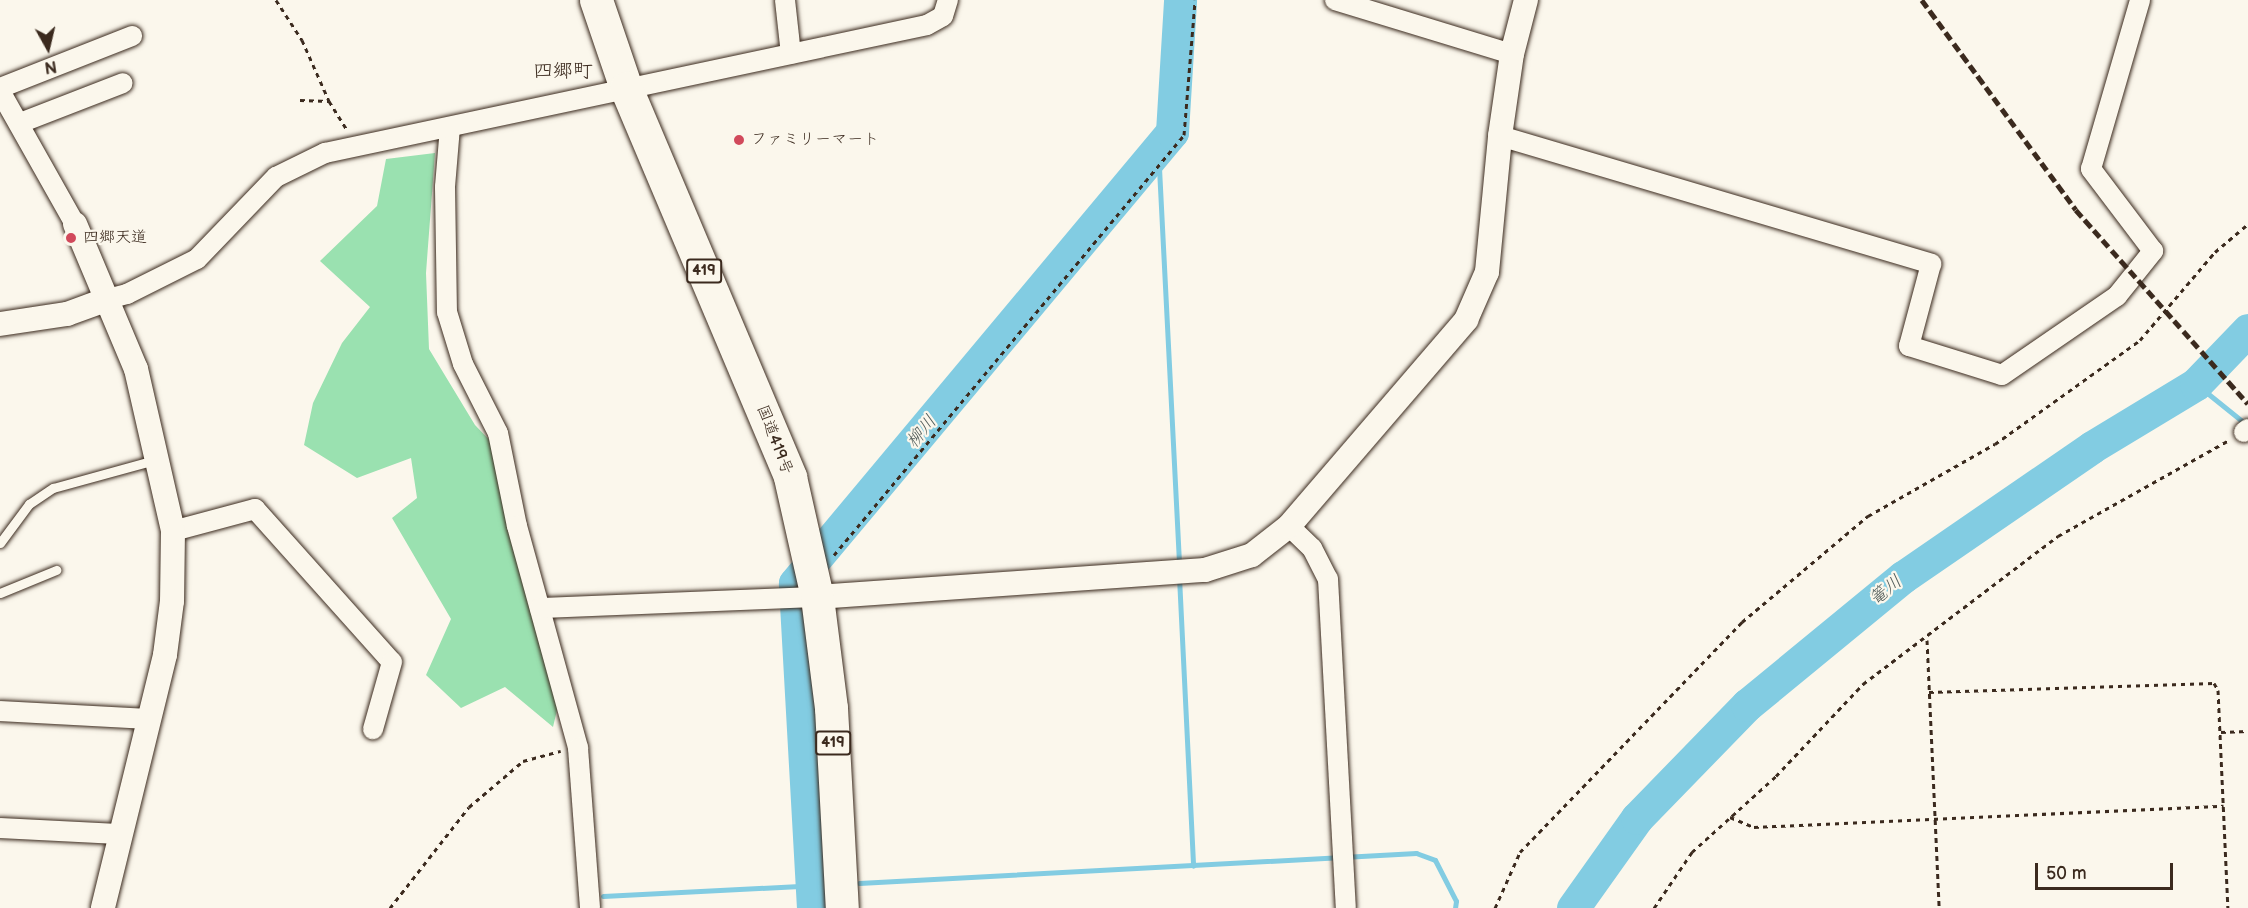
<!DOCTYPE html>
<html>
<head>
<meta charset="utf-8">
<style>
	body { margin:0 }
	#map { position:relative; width:2248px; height:908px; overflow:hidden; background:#fbf7ec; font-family:"Balsamiq Sans","Klee One",sans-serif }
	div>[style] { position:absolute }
	.green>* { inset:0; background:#9ae1b0 }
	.stream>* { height:5px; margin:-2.5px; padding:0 2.5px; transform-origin:2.5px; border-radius:2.5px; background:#82cce2 }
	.river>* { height:33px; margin:-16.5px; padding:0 16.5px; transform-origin:16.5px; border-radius:16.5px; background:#82cce2 }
	.path>* { height:3px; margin-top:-1.5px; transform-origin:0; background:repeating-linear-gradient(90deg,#3b2a1e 0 4.5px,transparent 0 9px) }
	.roads { filter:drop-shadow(0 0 2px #3b2a1e) drop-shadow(0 0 2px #3b2a1e) }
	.service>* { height:9px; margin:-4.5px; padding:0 4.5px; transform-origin:4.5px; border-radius:4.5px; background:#fbf7ec }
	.minor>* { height:20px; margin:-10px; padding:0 10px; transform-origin:10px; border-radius:10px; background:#fbf7ec }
	.tertiary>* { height:24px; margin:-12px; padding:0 12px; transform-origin:12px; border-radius:12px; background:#fbf7ec }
	.trunk>* { height:33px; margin:-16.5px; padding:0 16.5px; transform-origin:16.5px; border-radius:16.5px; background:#fbf7ec }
	.rail>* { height:4.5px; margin-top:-2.25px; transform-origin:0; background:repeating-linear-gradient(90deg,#3b2a1e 0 9px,transparent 0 13.5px) }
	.dots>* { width:16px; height:16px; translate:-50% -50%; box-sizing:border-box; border:3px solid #fbf7ec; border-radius:50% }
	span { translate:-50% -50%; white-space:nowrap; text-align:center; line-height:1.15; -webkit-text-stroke:4.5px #fbf7ec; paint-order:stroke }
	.shield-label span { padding:2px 4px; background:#fbf7ec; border:2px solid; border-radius:4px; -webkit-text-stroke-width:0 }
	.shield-label { font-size:15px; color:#3b2a1e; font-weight:700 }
	.poi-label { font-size:16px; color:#3b2a1e }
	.left { translate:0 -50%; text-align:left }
	.street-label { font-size:16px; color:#3b2a1e }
	.water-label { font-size:18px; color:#505b59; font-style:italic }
	.quarter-label { font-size:20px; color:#3b2a1e }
	.north { position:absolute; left:18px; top:18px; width:60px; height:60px; -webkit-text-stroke:4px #fbf7ec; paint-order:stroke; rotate:172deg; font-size:16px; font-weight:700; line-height:24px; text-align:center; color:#3b2a1e }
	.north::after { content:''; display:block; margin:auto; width:21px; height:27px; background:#3b2a1e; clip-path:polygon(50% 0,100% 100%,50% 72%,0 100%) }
	.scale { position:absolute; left:2035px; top:863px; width:138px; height:27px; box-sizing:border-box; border:3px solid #3b2a1e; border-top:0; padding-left:8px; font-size:18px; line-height:21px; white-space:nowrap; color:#3b2a1e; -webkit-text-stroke:4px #fbf7ec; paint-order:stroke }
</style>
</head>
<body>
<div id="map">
	<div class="green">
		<i style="clip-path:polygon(435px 153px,426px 273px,429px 349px,475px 425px,497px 448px,558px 706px,553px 727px,505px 687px,461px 708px,426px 675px,451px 619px,392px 518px,417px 498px,411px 458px,357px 478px,304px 445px,313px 403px,342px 343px,370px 307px,320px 261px,377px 206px,386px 159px)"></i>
	</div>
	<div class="stream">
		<i style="left:1158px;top:148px;width:418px;rotate:87.1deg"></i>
		<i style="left:2196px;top:384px;width:65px;rotate:38.8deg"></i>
		<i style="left:1179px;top:577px;width:289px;rotate:87.2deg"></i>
		<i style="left:859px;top:883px;width:558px;rotate:-3.08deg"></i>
		<i style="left:1416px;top:853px;width:20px;rotate:20deg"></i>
		<i style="left:1435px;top:860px;width:46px;rotate:62.9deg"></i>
		<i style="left:1456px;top:901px;width:7px;rotate:98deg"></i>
		<i style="left:603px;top:896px;width:197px;rotate:-2.9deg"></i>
	</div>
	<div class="river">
		<i style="left:813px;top:908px;width:325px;rotate:-93.2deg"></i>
		<i style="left:795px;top:583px;width:588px;rotate:-50.11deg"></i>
		<i style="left:1172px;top:132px;width:132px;rotate:-86.5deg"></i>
		<i style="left:1573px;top:908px;width:110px;rotate:-54.6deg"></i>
		<i style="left:1637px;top:818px;width:158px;rotate:-45.8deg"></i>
		<i style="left:1747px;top:705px;width:202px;rotate:-39.4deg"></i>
		<i style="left:1903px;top:577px;width:229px;rotate:-34.5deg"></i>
		<i style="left:2092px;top:447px;width:122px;rotate:-31.2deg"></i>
		<i style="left:2196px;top:384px;width:75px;rotate:-46.1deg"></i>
	</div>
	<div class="path">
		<i style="left:276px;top:0;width:48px;rotate:57deg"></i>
		<i style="left:302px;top:40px;width:67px;rotate:66.1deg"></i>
		<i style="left:300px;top:100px;width:29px;rotate:2deg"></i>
		<i style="left:329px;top:101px;width:34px;rotate:58deg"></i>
		<i style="left:834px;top:555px;width:547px;rotate:-50.19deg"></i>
		<i style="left:1184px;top:135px;width:135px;rotate:-85.3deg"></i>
		<i style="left:1927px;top:640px;width:268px;rotate:87.4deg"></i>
		<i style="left:1929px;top:692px;width:285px;rotate:-1.8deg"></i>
		<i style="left:2214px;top:683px;width:8px;rotate:60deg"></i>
		<i style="left:2218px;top:690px;width:218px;rotate:87.4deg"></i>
		<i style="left:2221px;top:732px;width:27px;rotate:-2deg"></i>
		<i style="left:1730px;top:817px;width:26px;rotate:23deg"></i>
		<i style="left:1754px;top:827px;width:470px;rotate:-2.6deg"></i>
		<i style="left:390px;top:908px;width:128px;rotate:-52deg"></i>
		<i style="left:469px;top:807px;width:71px;rotate:-40.4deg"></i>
		<i style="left:523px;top:761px;width:39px;rotate:-15deg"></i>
		<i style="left:1495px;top:908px;width:61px;rotate:-65.9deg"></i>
		<i style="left:1520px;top:852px;width:320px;rotate:-46deg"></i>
		<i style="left:1742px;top:622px;width:165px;rotate:-40.1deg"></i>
		<i style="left:1868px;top:516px;width:146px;rotate:-29.6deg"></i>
		<i style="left:1995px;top:444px;width:178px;rotate:-35.6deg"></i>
		<i style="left:2140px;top:340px;width:116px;rotate:-49.6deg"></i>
		<i style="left:2215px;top:252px;width:43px;rotate:-40.3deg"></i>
		<i style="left:1654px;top:908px;width:68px;rotate:-55.8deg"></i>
		<i style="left:1692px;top:852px;width:113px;rotate:-42.1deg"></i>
		<i style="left:1776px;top:776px;width:127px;rotate:-46.6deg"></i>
		<i style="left:1863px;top:684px;width:245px;rotate:-37.2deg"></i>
		<i style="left:2058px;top:536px;width:196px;rotate:-29.3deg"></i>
	</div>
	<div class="roads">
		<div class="service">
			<i style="left:0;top:543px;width:49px;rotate:-53.4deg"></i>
			<i style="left:29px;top:504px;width:29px;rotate:-34deg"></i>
			<i style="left:53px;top:488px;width:106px;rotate:-15.4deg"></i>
			<i style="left:0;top:593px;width:61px;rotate:-22.3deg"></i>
		</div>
		<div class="minor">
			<i style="left:785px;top:0;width:54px;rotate:83.7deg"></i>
			<i style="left:1335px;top:0;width:185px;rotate:17deg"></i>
			<i style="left:0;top:88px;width:142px;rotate:-21.5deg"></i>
			<i style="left:0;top:91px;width:153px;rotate:60.6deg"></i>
			<i style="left:20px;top:123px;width:110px;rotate:-21.2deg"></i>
			<i style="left:450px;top:127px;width:60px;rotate:94.8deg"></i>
			<i style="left:445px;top:187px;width:125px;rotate:89.1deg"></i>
			<i style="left:447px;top:312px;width:54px;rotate:72.9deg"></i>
			<i style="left:463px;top:364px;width:77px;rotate:63.1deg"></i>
			<i style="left:498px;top:433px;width:95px;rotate:78.5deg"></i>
			<i style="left:517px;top:526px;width:230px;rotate:74.6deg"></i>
			<i style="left:578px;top:748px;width:160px;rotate:85.7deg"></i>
			<i style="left:1500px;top:136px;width:450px;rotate:16.5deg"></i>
			<i style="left:1931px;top:264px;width:85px;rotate:105deg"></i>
			<i style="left:1909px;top:346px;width:97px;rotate:17.3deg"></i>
			<i style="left:2002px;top:375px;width:140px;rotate:-34.5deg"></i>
			<i style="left:2117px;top:296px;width:58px;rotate:-51.3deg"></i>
			<i style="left:2153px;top:251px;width:103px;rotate:-127.1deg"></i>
			<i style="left:2091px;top:169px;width:176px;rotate:-73.8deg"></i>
			<i style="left:108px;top:299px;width:20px;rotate:-15deg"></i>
			<i style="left:127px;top:294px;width:78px;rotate:-26.6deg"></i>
			<i style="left:197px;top:259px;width:114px;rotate:-46.1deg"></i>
			<i style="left:276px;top:177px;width:55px;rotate:-26.1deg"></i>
			<i style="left:325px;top:153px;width:615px;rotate:-12deg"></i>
			<i style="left:927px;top:25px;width:18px;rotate:-29deg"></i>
			<i style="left:943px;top:16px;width:17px;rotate:-73deg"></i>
			<i style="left:2244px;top:432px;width:5px;rotate:-37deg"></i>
			<i style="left:1289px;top:526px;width:32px;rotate:44deg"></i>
			<i style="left:1312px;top:548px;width:35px;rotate:63deg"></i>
			<i style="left:1328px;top:579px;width:329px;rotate:86.9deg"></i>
			<i style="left:173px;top:531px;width:85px;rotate:-15deg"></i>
			<i style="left:255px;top:509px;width:205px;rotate:48.2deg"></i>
			<i style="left:392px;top:662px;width:70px;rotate:105.8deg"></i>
			<i style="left:540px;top:608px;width:277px;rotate:-2.3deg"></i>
			<i style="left:0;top:711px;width:148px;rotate:3.1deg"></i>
			<i style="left:0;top:828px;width:118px;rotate:2.9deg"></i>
		</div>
		<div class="tertiary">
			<i style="left:75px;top:224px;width:157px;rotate:67.2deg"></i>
			<i style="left:136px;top:369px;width:166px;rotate:77.1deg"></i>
			<i style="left:173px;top:531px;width:70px;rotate:90.8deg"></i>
			<i style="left:172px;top:601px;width:54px;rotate:97.4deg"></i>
			<i style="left:165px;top:655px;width:260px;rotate:103.8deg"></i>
			<i style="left:0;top:324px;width:68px;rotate:-8.5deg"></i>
			<i style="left:67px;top:314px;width:44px;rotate:-20.1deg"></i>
			<i style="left:817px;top:597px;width:389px;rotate:-4deg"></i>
			<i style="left:1205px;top:570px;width:49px;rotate:-17.7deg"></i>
			<i style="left:1252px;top:555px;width:47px;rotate:-38.1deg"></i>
			<i style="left:1289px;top:526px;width:272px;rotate:-49.3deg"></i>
			<i style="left:1466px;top:320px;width:52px;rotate:-66.4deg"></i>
			<i style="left:1487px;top:272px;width:137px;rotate:-84.5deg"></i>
			<i style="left:1500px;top:136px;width:83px;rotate:-81.7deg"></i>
			<i style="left:1512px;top:54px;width:56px;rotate:-75.5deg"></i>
		</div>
		<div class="trunk">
			<i style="left:596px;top:0;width:93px;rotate:71.2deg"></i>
			<i style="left:626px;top:88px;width:422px;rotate:67.1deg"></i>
			<i style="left:790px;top:477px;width:123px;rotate:77.3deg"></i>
			<i style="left:817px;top:597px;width:112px;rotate:82.8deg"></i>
			<i style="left:831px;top:708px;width:200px;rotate:86.9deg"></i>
		</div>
	</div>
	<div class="rail">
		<i style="left:1922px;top:0;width:260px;rotate:53.7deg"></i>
		<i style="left:2076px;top:210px;width:259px;rotate:48.4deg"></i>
	</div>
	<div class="dots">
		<i style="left:739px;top:140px;background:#d1495b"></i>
		<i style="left:71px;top:238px;background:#d1495b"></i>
	</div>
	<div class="shield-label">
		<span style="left:704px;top:271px">419</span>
		<span style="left:833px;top:743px">419</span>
	</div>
	<div class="poi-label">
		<span class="left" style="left:751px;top:140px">ファミリーマート</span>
		<span class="left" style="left:83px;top:238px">四郷天道</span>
	</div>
	<div class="street-label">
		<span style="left:774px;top:440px;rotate:69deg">国道419号</span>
	</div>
	<div class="water-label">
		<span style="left:922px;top:432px;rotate:-50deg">柳川</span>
		<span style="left:1886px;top:591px;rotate:-39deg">篭川</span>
	</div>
	<div class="quarter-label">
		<span style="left:563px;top:71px">四郷町</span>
	</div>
	<div class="north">N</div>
	<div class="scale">50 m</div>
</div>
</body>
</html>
